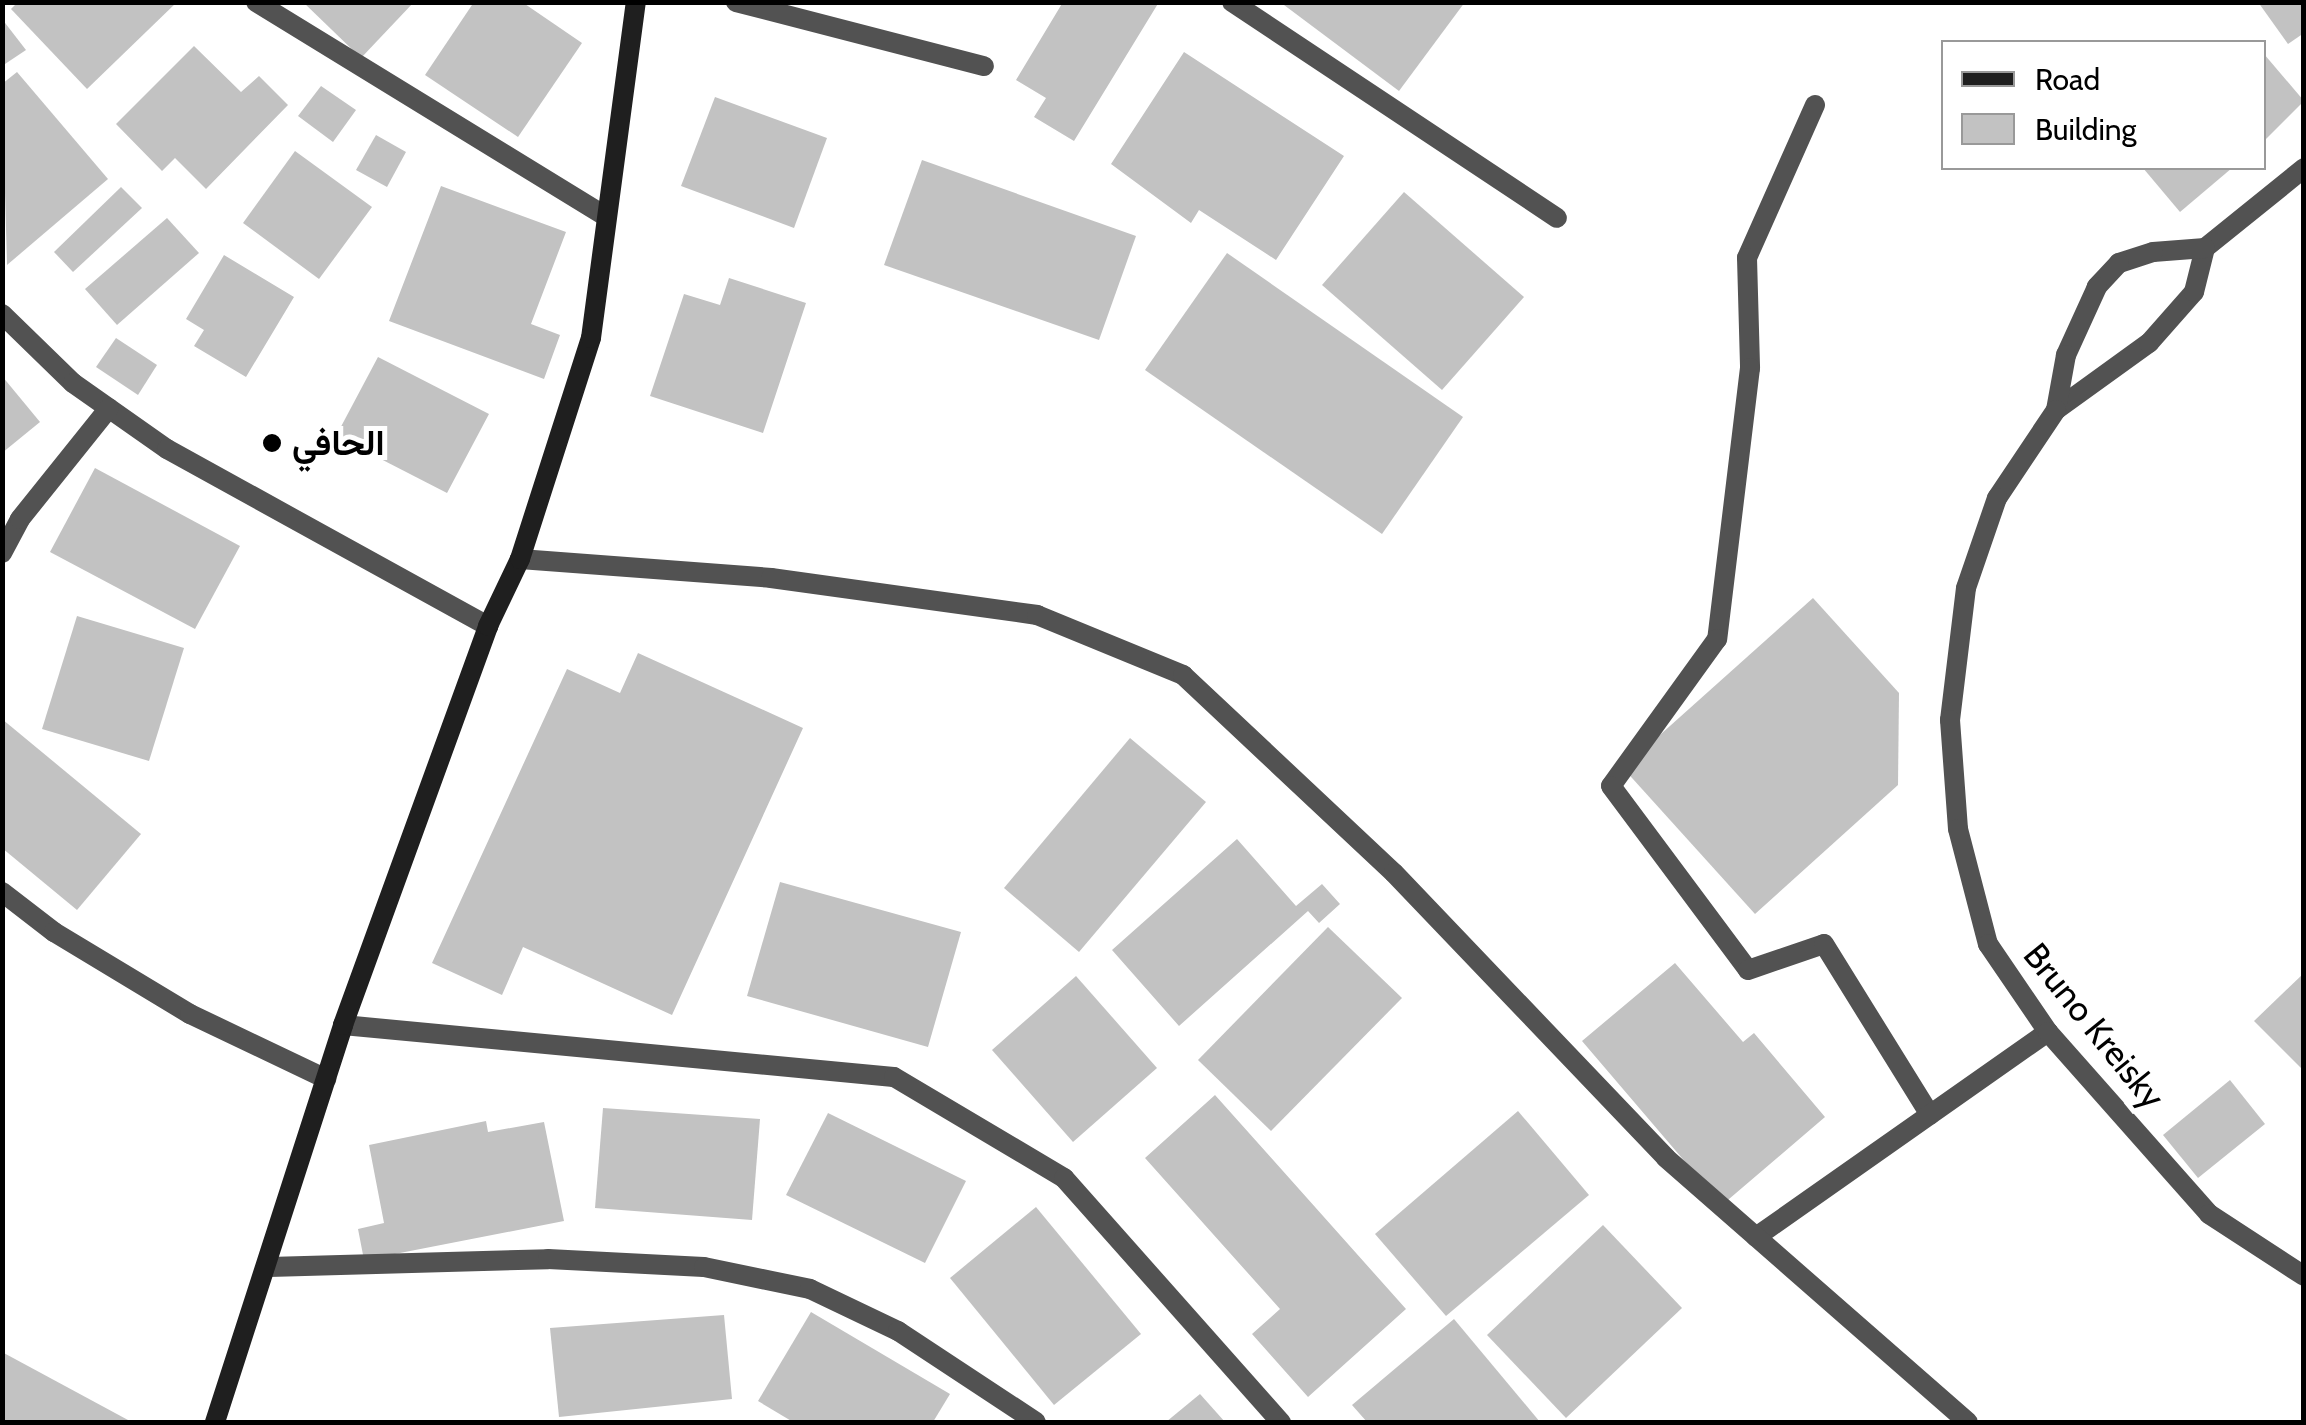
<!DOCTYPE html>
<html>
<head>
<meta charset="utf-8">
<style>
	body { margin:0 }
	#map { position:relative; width:2306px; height:1425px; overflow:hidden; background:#fff; font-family:Cabin,Vazirmatn,sans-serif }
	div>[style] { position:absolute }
	.building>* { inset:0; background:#c2c2c2 }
	.lane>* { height:20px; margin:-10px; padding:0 10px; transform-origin:10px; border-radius:10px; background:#525252 }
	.street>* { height:20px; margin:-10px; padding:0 10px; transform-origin:10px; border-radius:10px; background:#525252 }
	.secondary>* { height:20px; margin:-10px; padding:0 10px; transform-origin:10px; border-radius:10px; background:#1f1f1f }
	.dots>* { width:28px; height:28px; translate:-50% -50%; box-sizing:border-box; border:5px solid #fff; border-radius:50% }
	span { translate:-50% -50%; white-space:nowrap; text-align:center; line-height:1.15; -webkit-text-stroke:10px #fff; paint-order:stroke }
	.poi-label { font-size:35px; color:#000; font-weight:700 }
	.left { translate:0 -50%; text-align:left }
	.street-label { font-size:35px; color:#000 }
	.frame { position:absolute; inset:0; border:5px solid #000; pointer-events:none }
	.legend { position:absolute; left:1941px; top:40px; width:325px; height:130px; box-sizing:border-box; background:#fff; border:2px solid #999; margin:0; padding:12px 18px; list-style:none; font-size:30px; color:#000 }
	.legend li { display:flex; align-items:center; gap:20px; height:50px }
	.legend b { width:50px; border:2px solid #999 }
</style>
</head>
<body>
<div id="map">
	<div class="building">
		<i style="clip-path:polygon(18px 2px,177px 2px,87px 89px,11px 9px)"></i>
		<i style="clip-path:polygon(303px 2px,414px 2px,361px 58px)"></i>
		<i style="clip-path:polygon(474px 2px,522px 2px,582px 43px,518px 137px,425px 75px)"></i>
		<i style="clip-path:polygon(1063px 2px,1159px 2px,1074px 141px,1034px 117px,1046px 98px,1016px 80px)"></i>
		<i style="clip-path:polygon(1280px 2px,1465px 2px,1399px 91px)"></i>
		<i style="clip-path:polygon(2258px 2px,2304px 2px,2304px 33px,2288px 44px)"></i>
		<i style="clip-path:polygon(2px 19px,26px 50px,2px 66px)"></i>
		<i style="clip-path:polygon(194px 46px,241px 92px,259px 76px,288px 105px,206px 189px,175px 158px,162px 171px,116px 124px)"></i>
		<i style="clip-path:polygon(1184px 52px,1344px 156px,1276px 260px,1199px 210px,1191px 223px,1111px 164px)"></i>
		<i style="clip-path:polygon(2264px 54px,2304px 101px,2264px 141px)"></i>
		<i style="clip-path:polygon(17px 72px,108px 179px,7px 265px,2px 84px)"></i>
		<i style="clip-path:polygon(321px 86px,356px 110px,333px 142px,298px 116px)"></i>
		<i style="clip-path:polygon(715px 97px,827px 138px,794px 228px,681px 186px)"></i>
		<i style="clip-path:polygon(376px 135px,406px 152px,387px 187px,356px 170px)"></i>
		<i style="clip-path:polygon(295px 151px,372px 207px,319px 279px,243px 223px)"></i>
		<i style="clip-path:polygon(922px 160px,1136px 236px,1099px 340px,884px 265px)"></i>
		<i style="clip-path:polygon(2143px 168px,2232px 168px,2180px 212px)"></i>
		<i style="clip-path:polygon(441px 186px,566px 232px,531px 324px,560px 335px,544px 379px,389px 321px)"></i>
		<i style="clip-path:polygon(121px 187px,142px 208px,73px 272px,54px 252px)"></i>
		<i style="clip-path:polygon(1404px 192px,1524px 297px,1442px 390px,1322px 285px)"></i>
		<i style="clip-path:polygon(167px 218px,199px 253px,117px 325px,85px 289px)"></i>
		<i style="clip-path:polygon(1227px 253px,1463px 417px,1382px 534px,1145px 370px)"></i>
		<i style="clip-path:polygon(224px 255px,294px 297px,246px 377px,194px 346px,204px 330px,186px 319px)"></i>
		<i style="clip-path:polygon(729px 278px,806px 303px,763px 433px,650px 396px,684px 294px,720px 305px)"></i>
		<i style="clip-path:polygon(116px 338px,157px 365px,138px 395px,96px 367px)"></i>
		<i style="clip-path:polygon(378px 357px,489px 414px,447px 493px,336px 436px)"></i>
		<i style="clip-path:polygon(2px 376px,40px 422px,2px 453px)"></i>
		<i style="clip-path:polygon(95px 468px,240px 546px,195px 629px,50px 552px)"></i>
		<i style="clip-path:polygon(1813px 598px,1899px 693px,1898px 785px,1755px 914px,1623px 768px)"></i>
		<i style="clip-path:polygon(77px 616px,184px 648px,149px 761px,42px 729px)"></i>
		<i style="clip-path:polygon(638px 653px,803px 728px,672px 1015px,523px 947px,502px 995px,432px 963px,567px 669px,620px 693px)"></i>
		<i style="clip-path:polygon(2px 719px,141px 834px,77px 910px,2px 848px)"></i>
		<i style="clip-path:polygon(1130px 738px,1206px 802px,1079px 952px,1004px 888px)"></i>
		<i style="clip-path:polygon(1237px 839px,1296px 906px,1322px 884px,1340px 904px,1319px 923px,1308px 911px,1179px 1026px,1112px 950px)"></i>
		<i style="clip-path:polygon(780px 882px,961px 932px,928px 1047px,747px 996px)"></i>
		<i style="clip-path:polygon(1328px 927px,1402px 998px,1271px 1131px,1198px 1060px)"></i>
		<i style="clip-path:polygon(1675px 963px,1743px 1042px,1754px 1033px,1825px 1117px,1722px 1205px,1582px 1041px)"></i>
		<i style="clip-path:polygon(2304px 973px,2304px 1071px,2254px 1021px)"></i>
		<i style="clip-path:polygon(1076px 976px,1157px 1068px,1073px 1142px,992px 1050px)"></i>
		<i style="clip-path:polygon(2230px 1080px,2265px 1124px,2198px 1178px,2163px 1135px)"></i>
		<i style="clip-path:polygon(1215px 1095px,1406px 1309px,1308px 1397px,1252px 1334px,1280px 1309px,1145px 1158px)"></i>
		<i style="clip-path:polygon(603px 1108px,760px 1119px,752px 1220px,595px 1208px)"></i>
		<i style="clip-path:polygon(1518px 1111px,1589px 1195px,1446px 1316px,1375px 1234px)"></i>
		<i style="clip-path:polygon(828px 1113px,966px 1181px,925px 1263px,786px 1195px)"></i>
		<i style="clip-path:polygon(486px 1121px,488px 1132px,544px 1122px,564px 1221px,364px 1260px,358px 1229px,384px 1223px,369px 1145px)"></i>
		<i style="clip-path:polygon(1036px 1207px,1141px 1334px,1054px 1405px,950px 1278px)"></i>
		<i style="clip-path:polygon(1603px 1225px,1682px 1308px,1566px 1418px,1487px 1335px)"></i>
		<i style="clip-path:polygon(811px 1312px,950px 1394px,933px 1422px,793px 1422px,758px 1401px)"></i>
		<i style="clip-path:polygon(724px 1315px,732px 1399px,559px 1417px,550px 1328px)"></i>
		<i style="clip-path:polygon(1454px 1319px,1540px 1422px,1367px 1422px,1352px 1405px)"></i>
		<i style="clip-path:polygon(2px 1352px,128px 1420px,126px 1422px,2px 1422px)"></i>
		<i style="clip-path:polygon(1200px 1394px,1225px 1422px,1166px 1422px)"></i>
	</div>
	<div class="lane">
		<i style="left:1815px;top:105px;width:167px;rotate:114deg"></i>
		<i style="left:1747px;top:258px;width:110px;rotate:88.4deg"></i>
		<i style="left:1750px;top:368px;width:273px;rotate:96.9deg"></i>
		<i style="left:1717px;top:639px;width:181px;rotate:125.8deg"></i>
		<i style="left:1611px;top:786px;width:229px;rotate:53.3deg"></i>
		<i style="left:1748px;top:970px;width:80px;rotate:-18.9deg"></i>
		<i style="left:1824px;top:944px;width:201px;rotate:58.2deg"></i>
		<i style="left:1756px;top:1237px;width:357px;rotate:-35.1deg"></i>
	</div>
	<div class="street">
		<i style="left:256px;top:2px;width:407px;rotate:31.5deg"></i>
		<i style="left:736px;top:2px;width:256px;rotate:14.5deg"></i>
		<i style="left:1232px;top:2px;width:390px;rotate:33.6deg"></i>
		<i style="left:2205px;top:248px;width:127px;rotate:-38.9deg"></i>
		<i style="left:2px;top:314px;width:99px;rotate:44.2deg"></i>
		<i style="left:73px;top:383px;width:115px;rotate:35.1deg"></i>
		<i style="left:167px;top:449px;width:367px;rotate:28.9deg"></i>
		<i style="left:2056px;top:410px;width:115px;rotate:-35.8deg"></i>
		<i style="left:2149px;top:343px;width:68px;rotate:-48.6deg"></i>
		<i style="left:2194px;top:292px;width:45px;rotate:-76deg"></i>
		<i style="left:2205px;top:248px;width:52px;rotate:175.6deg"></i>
		<i style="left:2153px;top:252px;width:36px;rotate:162deg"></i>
		<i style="left:2119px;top:263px;width:33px;rotate:133deg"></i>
		<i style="left:2097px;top:287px;width:75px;rotate:114.5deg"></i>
		<i style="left:2066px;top:355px;width:56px;rotate:100.3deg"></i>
		<i style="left:2056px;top:410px;width:106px;rotate:123.8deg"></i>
		<i style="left:1997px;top:498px;width:95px;rotate:109deg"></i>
		<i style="left:1966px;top:588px;width:133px;rotate:96.9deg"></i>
		<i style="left:1950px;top:720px;width:109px;rotate:85.8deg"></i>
		<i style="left:1958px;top:829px;width:119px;rotate:75.4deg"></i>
		<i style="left:1988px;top:944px;width:107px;rotate:55.7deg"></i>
		<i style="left:2048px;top:1032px;width:243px;rotate:48.5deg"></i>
		<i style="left:2209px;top:1214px;width:113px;rotate:33.1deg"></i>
		<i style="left:2px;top:553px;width:38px;rotate:-62deg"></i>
		<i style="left:20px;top:519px;width:142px;rotate:-51.3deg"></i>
		<i style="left:520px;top:559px;width:252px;rotate:4.3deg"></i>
		<i style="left:771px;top:578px;width:269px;rotate:7.9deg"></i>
		<i style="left:1037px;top:615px;width:158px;rotate:22.3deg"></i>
		<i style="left:1183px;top:675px;width:289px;rotate:43.2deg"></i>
		<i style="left:1394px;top:873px;width:394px;rotate:46.3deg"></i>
		<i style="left:1666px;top:1158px;width:401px;rotate:41.2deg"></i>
		<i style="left:2px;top:892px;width:66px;rotate:37.6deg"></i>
		<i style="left:54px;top:932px;width:159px;rotate:31.1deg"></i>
		<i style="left:190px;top:1014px;width:151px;rotate:25.5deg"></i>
		<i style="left:343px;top:1025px;width:553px;rotate:5.39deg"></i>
		<i style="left:894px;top:1077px;width:198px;rotate:30.7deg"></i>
		<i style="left:1064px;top:1178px;width:327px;rotate:48.4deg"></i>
		<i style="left:269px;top:1267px;width:279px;rotate:-1.6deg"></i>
		<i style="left:548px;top:1259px;width:156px;rotate:2.9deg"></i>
		<i style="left:704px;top:1267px;width:108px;rotate:11.7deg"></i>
		<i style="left:810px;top:1289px;width:98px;rotate:25.5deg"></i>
		<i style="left:898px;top:1331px;width:165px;rotate:33.4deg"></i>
	</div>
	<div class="secondary">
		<i style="left:215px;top:1422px;width:417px;rotate:-72.1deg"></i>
		<i style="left:343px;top:1025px;width:425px;rotate:-70deg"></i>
		<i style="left:488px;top:626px;width:74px;rotate:-64.5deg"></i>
		<i style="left:520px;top:559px;width:232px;rotate:-72.2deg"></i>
		<i style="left:591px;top:338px;width:339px;rotate:-82.4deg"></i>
	</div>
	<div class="dots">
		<i style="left:272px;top:443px;background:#000"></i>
	</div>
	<div class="poi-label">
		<span class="left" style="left:292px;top:443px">الحافي</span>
	</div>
	<div class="street-label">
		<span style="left:2094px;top:1026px;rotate:51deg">Bruno Kreisky</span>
	</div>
	<div class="frame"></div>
	<ul class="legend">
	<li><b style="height:12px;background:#1f1f1f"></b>Road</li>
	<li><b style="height:28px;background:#c2c2c2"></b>Building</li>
	</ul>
</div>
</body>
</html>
